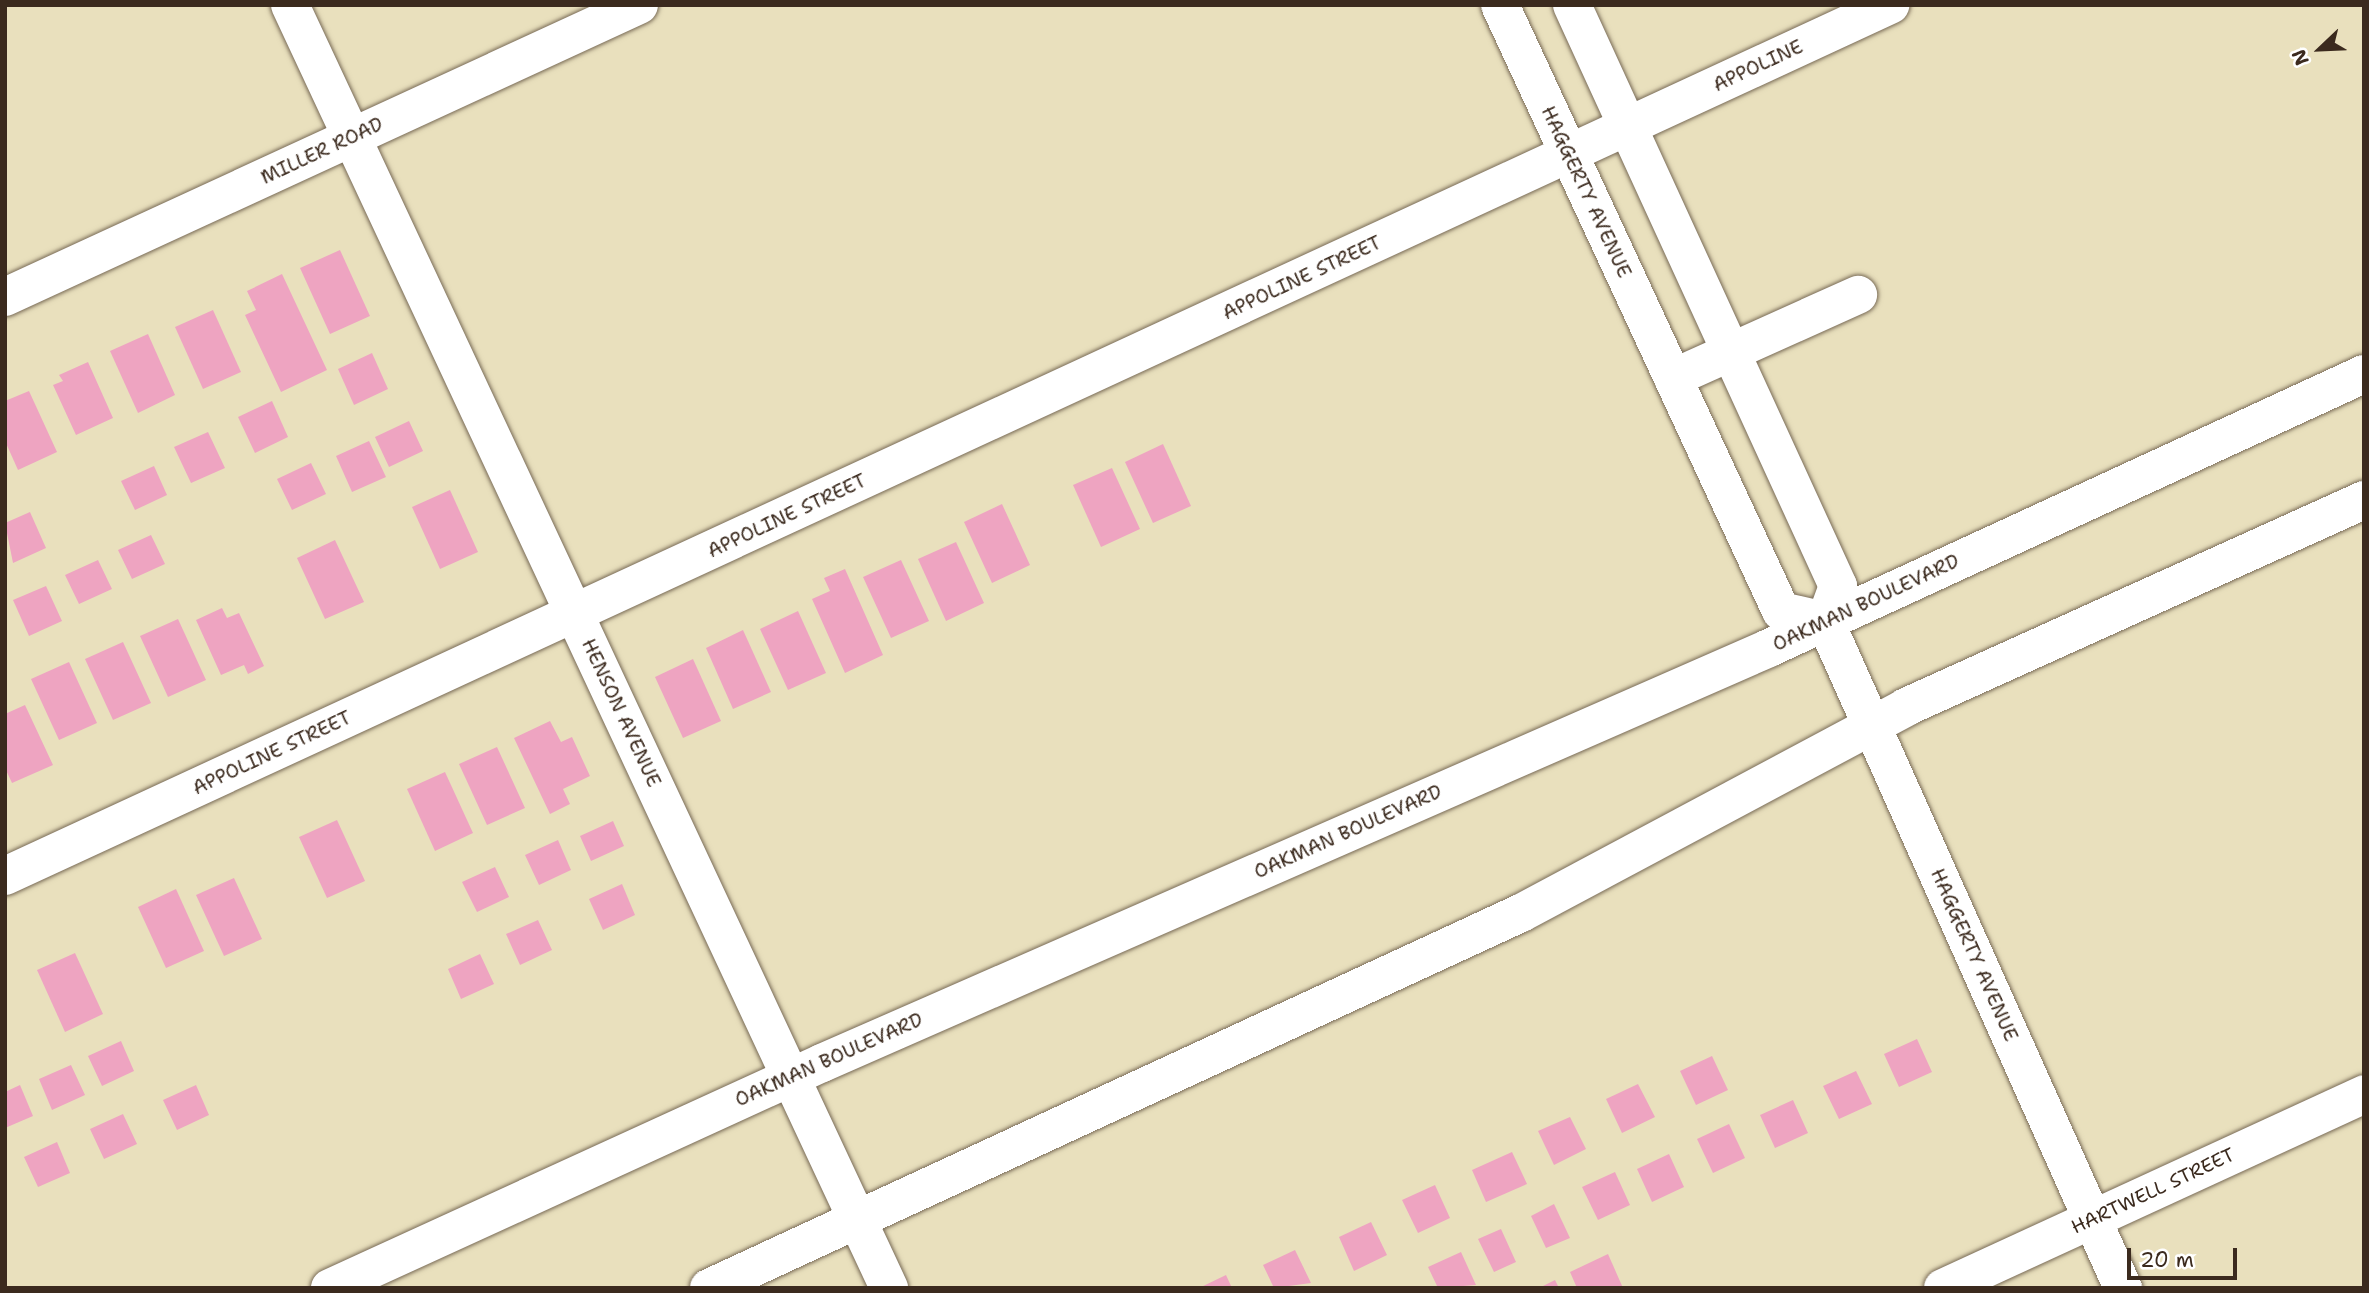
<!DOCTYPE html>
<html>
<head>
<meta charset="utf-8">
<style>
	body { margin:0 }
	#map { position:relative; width:2369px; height:1293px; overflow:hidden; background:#e9e0bd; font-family:"Shantell Sans",sans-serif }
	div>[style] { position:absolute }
	.building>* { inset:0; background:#eea4c1 }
	.roads { filter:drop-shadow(0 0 2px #786a56) drop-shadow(0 0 2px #786a56) }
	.minor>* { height:38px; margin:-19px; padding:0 19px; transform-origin:19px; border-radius:19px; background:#fff }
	span { translate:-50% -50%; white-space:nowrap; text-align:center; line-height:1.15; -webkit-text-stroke:7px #fff; paint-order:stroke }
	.street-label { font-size:19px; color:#3b2a1e }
	.frame { position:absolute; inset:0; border:7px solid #3b2a1e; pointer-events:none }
	.north { position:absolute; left:2285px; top:14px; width:70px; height:70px; -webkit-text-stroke:5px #fff; paint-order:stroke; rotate:247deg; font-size:19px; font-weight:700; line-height:28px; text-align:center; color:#3b2a1e }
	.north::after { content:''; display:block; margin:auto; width:24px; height:32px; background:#3b2a1e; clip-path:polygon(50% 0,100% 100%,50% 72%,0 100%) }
	.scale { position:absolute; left:2127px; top:1248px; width:110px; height:32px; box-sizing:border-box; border:4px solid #3b2a1e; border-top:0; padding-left:9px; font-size:21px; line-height:24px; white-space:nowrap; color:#3b2a1e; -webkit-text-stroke:5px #fff; paint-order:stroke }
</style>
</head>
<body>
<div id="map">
	<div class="building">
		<i style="clip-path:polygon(340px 250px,370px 316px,330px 334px,300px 268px)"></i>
		<i style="clip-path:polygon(282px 274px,327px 370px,281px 392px,245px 315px,256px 310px,247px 291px)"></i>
		<i style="clip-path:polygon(213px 310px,241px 372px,203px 389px,175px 327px)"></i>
		<i style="clip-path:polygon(148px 334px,175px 395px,138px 413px,110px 351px)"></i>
		<i style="clip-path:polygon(372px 353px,388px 389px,354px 405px,338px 369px)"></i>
		<i style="clip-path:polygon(88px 362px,113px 418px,76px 435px,53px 385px,63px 381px,59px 375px)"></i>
		<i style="clip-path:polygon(29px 391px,57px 452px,18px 470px,5px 441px,5px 401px)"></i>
		<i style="clip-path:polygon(272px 401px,288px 437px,255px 453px,238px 417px)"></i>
		<i style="clip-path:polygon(409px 421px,423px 451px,389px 467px,375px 437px)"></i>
		<i style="clip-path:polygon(208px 432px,225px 468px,191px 483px,174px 447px)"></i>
		<i style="clip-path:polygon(369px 441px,386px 477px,352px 492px,336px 456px)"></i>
		<i style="clip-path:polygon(1163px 444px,1191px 506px,1153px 523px,1125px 462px)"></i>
		<i style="clip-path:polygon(311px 463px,326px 494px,292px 510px,277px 479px)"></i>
		<i style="clip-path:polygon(154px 466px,167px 495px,135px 510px,121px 481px)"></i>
		<i style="clip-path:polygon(1112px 468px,1140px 529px,1101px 547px,1073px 485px)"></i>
		<i style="clip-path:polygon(450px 490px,478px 552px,440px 569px,412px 507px)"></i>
		<i style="clip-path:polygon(1002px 504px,1030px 565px,992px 583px,964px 522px)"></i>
		<i style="clip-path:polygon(30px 512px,46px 548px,13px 563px,5px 523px)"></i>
		<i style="clip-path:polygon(151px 535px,165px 564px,132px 579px,118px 550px)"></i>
		<i style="clip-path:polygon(335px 540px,364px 602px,325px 619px,297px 558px)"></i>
		<i style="clip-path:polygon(956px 542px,984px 603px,946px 621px,918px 559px)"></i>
		<i style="clip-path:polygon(98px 560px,112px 589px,79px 604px,65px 575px)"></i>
		<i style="clip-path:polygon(901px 560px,929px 621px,891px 638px,863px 577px)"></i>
		<i style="clip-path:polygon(845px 569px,883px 655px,845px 673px,812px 599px,830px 591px,824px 578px)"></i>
		<i style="clip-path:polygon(46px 586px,62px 621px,29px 636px,13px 600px)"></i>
		<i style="clip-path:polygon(222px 608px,227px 618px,239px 613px,264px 666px,248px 674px,244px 665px,221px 675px,196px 620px)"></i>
		<i style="clip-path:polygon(798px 611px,826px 673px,788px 690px,760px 629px)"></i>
		<i style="clip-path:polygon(178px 619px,206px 680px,168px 697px,140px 636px)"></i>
		<i style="clip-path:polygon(743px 630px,771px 692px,733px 709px,706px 648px)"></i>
		<i style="clip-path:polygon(123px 642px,151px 703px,113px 720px,85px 659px)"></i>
		<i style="clip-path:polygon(693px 659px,721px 721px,683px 738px,655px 677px)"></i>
		<i style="clip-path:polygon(69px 662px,97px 723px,59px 740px,31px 679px)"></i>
		<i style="clip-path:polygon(25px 705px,53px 765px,12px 783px,5px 768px,5px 714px)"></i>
		<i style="clip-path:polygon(550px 721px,561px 742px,572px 737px,590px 776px,563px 789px,570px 804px,550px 814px,514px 738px)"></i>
		<i style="clip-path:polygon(497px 747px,525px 808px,487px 825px,459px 764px)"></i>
		<i style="clip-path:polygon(445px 772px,473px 833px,435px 851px,407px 789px)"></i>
		<i style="clip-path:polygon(337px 820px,365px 881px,327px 898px,299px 837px)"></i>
		<i style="clip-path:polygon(613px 821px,624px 846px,591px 861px,580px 836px)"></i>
		<i style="clip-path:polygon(558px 840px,571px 870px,539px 885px,525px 855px)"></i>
		<i style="clip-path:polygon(495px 867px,509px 897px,477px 912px,462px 882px)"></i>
		<i style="clip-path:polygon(234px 878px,262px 939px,224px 956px,196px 895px)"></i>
		<i style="clip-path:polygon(622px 884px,635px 915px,603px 930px,589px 899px)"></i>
		<i style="clip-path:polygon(176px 889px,204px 951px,166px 968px,138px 907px)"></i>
		<i style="clip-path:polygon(538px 920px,552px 950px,520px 965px,506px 934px)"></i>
		<i style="clip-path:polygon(75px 953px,103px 1014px,65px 1032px,37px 970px)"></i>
		<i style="clip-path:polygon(480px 954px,494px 984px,461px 999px,448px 969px)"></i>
		<i style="clip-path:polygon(1917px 1039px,1932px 1072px,1899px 1087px,1884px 1054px)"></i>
		<i style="clip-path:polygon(121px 1041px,134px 1071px,102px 1086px,88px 1056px)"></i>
		<i style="clip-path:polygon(1712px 1056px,1728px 1090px,1696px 1105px,1680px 1071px)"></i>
		<i style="clip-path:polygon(71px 1065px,85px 1095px,52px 1110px,39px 1079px)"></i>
		<i style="clip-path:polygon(1856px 1071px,1872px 1104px,1839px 1119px,1823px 1086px)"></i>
		<i style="clip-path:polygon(1638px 1084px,1655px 1117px,1622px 1133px,1606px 1099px)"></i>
		<i style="clip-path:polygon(20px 1085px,33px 1116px,5px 1128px,5px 1092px)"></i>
		<i style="clip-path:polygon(196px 1085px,209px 1115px,177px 1130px,163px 1100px)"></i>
		<i style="clip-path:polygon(1793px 1100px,1808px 1133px,1775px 1148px,1760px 1115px)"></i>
		<i style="clip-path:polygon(123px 1114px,137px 1144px,104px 1159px,90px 1129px)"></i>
		<i style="clip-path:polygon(1570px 1117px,1586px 1149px,1554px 1165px,1538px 1131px)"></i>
		<i style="clip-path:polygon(1729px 1124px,1745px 1158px,1713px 1173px,1697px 1139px)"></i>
		<i style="clip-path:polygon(57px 1142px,70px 1173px,38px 1187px,24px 1157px)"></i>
		<i style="clip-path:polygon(1512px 1152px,1527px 1184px,1486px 1202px,1472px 1170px)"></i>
		<i style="clip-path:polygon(1669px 1154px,1684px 1187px,1652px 1202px,1637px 1169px)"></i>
		<i style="clip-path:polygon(1615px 1172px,1630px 1205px,1598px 1220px,1582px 1187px)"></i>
		<i style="clip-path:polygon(1435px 1185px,1450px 1218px,1418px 1233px,1402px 1200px)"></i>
		<i style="clip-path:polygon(1554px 1204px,1570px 1238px,1546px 1248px,1531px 1216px)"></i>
		<i style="clip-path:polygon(1371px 1222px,1387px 1255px,1354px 1271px,1339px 1237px)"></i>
		<i style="clip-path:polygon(1501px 1229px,1516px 1262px,1494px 1272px,1478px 1239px)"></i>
		<i style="clip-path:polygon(1295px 1250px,1311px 1283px,1274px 1288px,1263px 1265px)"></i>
		<i style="clip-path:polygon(1461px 1252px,1476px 1285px,1438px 1288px,1428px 1267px)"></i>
		<i style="clip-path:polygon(1608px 1254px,1623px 1288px,1577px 1288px,1570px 1272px)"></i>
		<i style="clip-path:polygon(1226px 1275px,1232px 1288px,1199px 1288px)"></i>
		<i style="clip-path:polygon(1555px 1280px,1559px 1288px,1539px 1288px)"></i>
	</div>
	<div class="roads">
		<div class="minor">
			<i style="left:290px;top:5px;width:1416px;rotate:64.97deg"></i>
			<i style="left:1500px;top:5px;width:668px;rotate:65.12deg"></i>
			<i style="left:1781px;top:611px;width:45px;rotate:12.8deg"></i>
			<i style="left:1572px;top:5px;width:639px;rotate:65.4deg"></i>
			<i style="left:1838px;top:586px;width:37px;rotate:110deg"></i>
			<i style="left:1825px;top:621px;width:731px;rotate:65.93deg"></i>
			<i style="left:5px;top:297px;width:698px;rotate:-24.73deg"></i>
			<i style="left:1673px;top:378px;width:203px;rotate:-24.2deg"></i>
			<i style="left:5px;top:876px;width:2077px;rotate:-24.8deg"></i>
			<i style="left:330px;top:1288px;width:541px;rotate:-24.58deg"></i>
			<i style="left:822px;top:1063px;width:1034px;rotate:-23.66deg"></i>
			<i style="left:1769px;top:648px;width:655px;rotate:-24.73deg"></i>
			<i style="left:709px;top:1288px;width:894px;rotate:-24.79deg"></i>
			<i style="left:1521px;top:913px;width:437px;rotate:-28.1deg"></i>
			<i style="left:1906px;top:707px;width:503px;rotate:-24.32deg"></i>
			<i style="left:1943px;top:1288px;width:464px;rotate:-24.7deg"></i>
		</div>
	</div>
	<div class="street-label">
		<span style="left:1758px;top:66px;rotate:-25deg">APPOLINE</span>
		<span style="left:322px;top:151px;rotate:-25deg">MILLER ROAD</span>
		<span style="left:1586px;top:192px;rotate:65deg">HAGGERTY AVENUE</span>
		<span style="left:1302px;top:278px;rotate:-25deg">APPOLINE STREET</span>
		<span style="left:787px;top:516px;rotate:-25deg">APPOLINE STREET</span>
		<span style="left:1866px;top:603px;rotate:-25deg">OAKMAN BOULEVARD</span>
		<span style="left:621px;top:713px;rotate:65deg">HENSON AVENUE</span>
		<span style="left:272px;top:753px;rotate:-25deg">APPOLINE STREET</span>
		<span style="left:1348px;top:832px;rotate:-24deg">OAKMAN BOULEVARD</span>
		<span style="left:1974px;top:955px;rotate:66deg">HAGGERTY AVENUE</span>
		<span style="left:829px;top:1060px;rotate:-24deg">OAKMAN BOULEVARD</span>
		<span style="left:2153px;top:1191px;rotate:-25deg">HARTWELL STREET</span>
	</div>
	<div class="frame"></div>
	<div class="north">N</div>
	<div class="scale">20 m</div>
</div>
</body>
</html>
